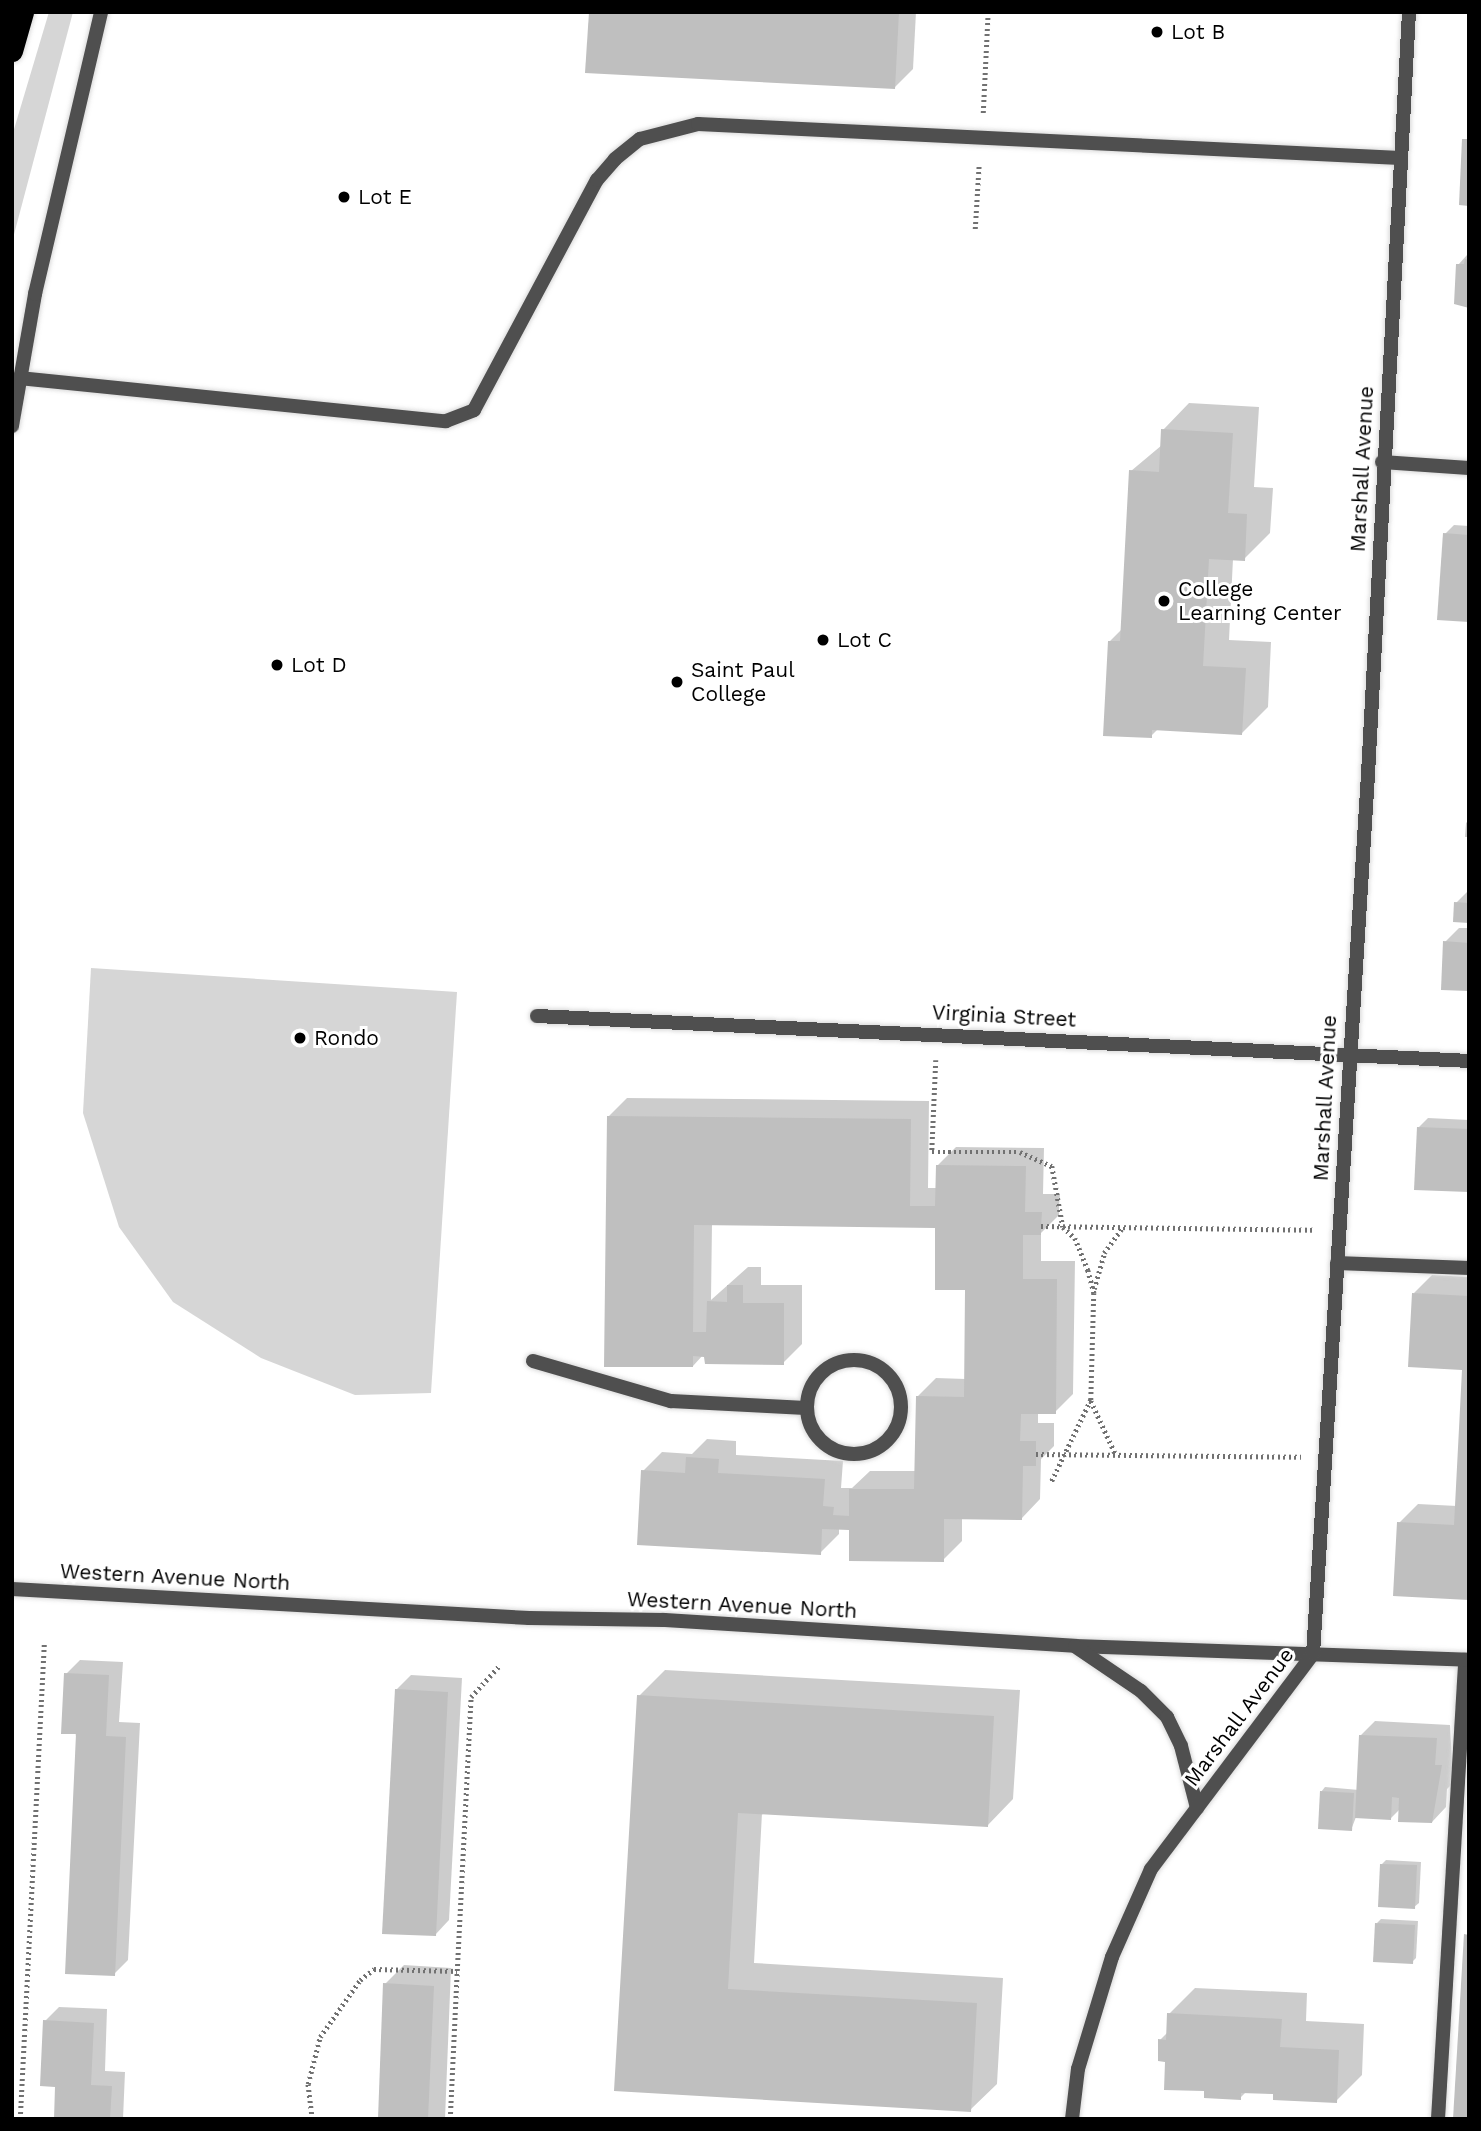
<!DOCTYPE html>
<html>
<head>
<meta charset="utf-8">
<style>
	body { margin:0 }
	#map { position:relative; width:1481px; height:2131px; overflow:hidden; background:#fff; font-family:"Work Sans",sans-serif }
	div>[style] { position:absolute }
	.green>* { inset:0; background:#d6d6d6 }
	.shadow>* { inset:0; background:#0003 }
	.building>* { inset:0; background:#bfbfbf }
	.path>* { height:4.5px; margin-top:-2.25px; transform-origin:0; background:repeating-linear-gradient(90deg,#717171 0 2px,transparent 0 5.5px) }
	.roads { filter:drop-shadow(0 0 2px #dbdbdb) drop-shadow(0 0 2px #dbdbdb) }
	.service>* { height:14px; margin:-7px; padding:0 7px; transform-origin:7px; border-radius:7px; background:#4f4f4f }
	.service>.ring { margin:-7px; padding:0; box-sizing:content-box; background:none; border:14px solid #4f4f4f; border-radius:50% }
	.minor>* { height:14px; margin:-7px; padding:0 7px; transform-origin:7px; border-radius:7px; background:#4f4f4f }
	.tertiary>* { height:14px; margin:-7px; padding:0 7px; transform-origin:7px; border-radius:7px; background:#4f4f4f }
	.motorway>* { height:21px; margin:-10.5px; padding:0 10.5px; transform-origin:10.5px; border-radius:10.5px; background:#000 }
	.dots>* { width:19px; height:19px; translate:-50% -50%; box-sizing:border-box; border:4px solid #fff; border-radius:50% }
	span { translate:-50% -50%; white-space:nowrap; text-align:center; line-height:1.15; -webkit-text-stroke:6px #fff; paint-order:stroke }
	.poi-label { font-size:21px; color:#000 }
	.left { translate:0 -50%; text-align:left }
	.street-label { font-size:21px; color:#000 }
	.frame { position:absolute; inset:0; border:14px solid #000; pointer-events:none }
</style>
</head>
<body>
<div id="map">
	<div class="green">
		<i style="clip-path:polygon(49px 12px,73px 12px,12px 242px,12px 136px)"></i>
		<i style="clip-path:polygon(91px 968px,457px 992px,431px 1393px,355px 1395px,261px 1358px,173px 1302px,119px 1227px,83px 1113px)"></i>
	</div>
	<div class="shadow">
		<i style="clip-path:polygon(590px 12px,916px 12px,913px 69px,894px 88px)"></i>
		<i style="clip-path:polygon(1467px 255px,1469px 256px,1469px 304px,1458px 265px)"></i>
		<i style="clip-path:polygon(1189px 403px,1259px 407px,1254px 487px,1273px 488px,1270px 533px,1244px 559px,1233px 559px,1229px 640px,1271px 642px,1268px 707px,1242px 733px,1158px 729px,1151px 736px,1110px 641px,1122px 629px,1131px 471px,1162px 445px,1163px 430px)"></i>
		<i style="clip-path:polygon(1454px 525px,1469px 526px,1469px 621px,1445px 534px)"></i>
		<i style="clip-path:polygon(1469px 820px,1469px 837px,1465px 837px,1466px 823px)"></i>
		<i style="clip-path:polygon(1469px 890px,1469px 921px,1456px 903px)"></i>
		<i style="clip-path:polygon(1459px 928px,1469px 928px,1469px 990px,1445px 942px)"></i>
		<i style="clip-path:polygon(627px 1098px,929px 1101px,928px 1188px,937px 1188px,937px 1166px,956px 1147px,1044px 1148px,1043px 1194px,1060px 1194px,1059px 1206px,1059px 1215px,1041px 1233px,1041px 1261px,1075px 1261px,1073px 1394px,1055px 1412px,1038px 1412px,1038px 1423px,1054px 1423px,1054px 1446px,1041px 1459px,1040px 1499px,1022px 1518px,962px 1518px,962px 1541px,943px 1560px,851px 1528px,839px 1528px,839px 1534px,820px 1553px,643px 1471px,662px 1452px,692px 1454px,707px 1439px,736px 1441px,736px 1455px,843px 1461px,841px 1488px,852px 1488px,870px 1471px,916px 1471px,917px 1397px,936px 1378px,966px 1379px,966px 1288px,937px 1226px,712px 1224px,711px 1300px,748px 1267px,761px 1267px,761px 1285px,802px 1285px,802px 1344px,783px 1363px,703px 1355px,693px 1366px,608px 1117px)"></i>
		<i style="clip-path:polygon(1428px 1118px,1469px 1120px,1469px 1190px,1419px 1127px)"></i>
		<i style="clip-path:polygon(1432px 1275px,1469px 1277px,1469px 1598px,1399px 1523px,1418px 1504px,1457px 1506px,1464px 1369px,1414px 1293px)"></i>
		<i style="clip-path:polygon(80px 1660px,123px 1662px,119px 1722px,140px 1723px,128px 1960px,114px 1974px,66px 1674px)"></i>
		<i style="clip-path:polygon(665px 1670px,1020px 1690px,1013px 1799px,987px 1826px,762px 1813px,754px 1963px,1003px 1978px,997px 2084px,970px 2110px,616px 2089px,639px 1696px)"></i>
		<i style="clip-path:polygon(411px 1675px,462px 1678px,449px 1920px,435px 1935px,396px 1690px)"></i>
		<i style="clip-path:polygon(1375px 1721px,1450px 1725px,1453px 1783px,1447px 1789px,1446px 1807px,1432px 1822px,1400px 1809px,1390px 1819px,1356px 1817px,1351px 1830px,1321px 1792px,1325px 1787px,1359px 1790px,1361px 1735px)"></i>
		<i style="clip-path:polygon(1386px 1860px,1421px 1862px,1419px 1903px,1414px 1907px,1382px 1864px)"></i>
		<i style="clip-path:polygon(1381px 1919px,1418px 1921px,1416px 1958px,1412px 1962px,1377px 1923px)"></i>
		<i style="clip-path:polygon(404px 1965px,451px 1968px,445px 2119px,380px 2119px,385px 1984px)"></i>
		<i style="clip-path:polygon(1195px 1988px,1307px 1993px,1306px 2021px,1364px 2024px,1362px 2075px,1336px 2101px,1247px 2091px,1240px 2098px,1206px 2090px,1167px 2060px,1160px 2040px,1168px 2032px,1169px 2014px)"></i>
		<i style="clip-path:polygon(59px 2007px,107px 2009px,105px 2071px,125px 2072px,123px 2119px,55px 2119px,57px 2085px,45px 2021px)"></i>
	</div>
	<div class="building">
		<i style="clip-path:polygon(589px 12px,899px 12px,895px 89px,585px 73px)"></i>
		<i style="clip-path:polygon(1462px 139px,1469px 139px,1469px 206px,1459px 205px)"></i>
		<i style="clip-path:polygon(1465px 259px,1469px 260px,1469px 308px,1454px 304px,1456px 264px,1464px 264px)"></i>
		<i style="clip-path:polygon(1161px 429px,1233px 433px,1228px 513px,1247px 514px,1245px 561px,1209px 559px,1203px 666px,1246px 668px,1242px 735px,1152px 730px,1152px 738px,1103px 736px,1108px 641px,1120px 641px,1129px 470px,1159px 472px)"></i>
		<i style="clip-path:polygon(1443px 533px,1469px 535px,1469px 622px,1437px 620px)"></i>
		<i style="clip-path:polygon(1454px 902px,1469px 903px,1469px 923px,1453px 922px)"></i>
		<i style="clip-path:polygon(1443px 941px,1469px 943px,1469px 991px,1441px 990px)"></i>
		<i style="clip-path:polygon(607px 1116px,911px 1119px,910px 1206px,935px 1206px,936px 1165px,1026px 1166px,1025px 1212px,1042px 1212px,1041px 1226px,1041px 1235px,1023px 1235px,1023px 1279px,1057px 1279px,1056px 1414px,1021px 1414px,1020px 1441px,1036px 1441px,1036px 1466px,1023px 1466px,1022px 1520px,944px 1519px,944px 1562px,849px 1561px,849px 1530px,822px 1529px,821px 1555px,637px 1545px,641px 1470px,685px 1473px,686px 1457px,719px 1459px,718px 1473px,825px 1479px,823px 1506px,834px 1507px,833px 1515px,849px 1516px,849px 1489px,914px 1489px,916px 1396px,964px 1397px,965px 1290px,935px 1290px,935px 1228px,694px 1225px,693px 1332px,706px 1332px,707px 1301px,727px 1302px,727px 1285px,743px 1285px,743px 1303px,784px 1303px,784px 1365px,705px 1364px,704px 1357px,693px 1356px,693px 1367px,604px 1367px)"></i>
		<i style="clip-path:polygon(1417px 1127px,1469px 1129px,1469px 1192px,1414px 1190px)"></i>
		<i style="clip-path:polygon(1412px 1293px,1469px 1296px,1469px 1600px,1393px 1596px,1397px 1522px,1454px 1525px,1462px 1370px,1408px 1367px)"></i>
		<i style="clip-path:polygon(64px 1673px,109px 1675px,106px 1736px,126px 1737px,115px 1976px,65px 1974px,76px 1734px,61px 1734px)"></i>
		<i style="clip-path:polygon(395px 1689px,448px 1692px,436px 1936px,382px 1934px)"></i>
		<i style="clip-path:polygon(637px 1695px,994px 1716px,988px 1827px,738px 1813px,728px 1989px,977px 2003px,971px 2112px,614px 2091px)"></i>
		<i style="clip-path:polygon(1359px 1735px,1437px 1738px,1435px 1765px,1442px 1765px,1432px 1823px,1398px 1822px,1399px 1798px,1392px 1797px,1391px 1820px,1355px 1818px)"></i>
		<i style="clip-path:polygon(1320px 1791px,1354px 1793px,1352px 1831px,1318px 1829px)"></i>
		<i style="clip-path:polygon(1380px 1864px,1417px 1865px,1415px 1909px,1378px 1907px)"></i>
		<i style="clip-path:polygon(1375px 1923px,1415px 1925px,1413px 1964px,1373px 1962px)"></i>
		<i style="clip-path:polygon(1464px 1934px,1469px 1935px,1469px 2119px,1453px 2119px)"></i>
		<i style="clip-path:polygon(383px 1983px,434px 1986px,428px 2119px,378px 2119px)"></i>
		<i style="clip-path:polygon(1167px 2013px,1282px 2019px,1280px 2047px,1339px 2050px,1337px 2103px,1273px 2100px,1273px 2094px,1241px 2093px,1241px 2100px,1204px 2098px,1204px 2091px,1164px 2090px,1165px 2062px,1158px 2061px,1158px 2039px,1166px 2040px)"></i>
		<i style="clip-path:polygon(43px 2020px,94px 2023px,91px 2085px,112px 2086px,110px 2119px,54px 2119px,55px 2087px,40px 2086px)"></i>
	</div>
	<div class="path">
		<i style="left:983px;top:113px;width:101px;rotate:-87.2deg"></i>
		<i style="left:975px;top:229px;width:65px;rotate:-86.5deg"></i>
		<i style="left:936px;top:1060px;width:92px;rotate:92.5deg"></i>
		<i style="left:932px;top:1152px;width:88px"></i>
		<i style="left:1020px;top:1152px;width:35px;rotate:24deg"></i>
		<i style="left:1052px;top:1166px;width:62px;rotate:79.8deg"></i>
		<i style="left:1063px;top:1227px;width:16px;rotate:43deg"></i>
		<i style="left:1075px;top:1238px;width:35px;rotate:68deg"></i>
		<i style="left:1088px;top:1270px;width:24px;rotate:75deg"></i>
		<i style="left:1094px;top:1293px;width:107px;rotate:91.6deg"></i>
		<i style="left:1091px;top:1400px;width:92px;rotate:115.7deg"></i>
		<i style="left:1041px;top:1226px;width:273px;rotate:0.8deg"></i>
		<i style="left:1094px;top:1289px;width:37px;rotate:-74deg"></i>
		<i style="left:1104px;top:1253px;width:31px;rotate:-54deg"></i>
		<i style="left:1091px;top:1401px;width:60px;rotate:65.2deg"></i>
		<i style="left:1036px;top:1454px;width:265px;rotate:0.6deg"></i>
		<i style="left:20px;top:2119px;width:478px;rotate:-87.1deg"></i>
		<i style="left:312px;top:2119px;width:35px;rotate:-97deg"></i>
		<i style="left:308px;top:2084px;width:49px;rotate:-75.7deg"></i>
		<i style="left:320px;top:2037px;width:70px;rotate:-54.9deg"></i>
		<i style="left:360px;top:1980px;width:18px;rotate:-38deg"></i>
		<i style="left:374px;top:1969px;width:83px;rotate:1.4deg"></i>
		<i style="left:457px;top:1971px;width:274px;rotate:-87.1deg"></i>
		<i style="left:471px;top:1697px;width:42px;rotate:-47.9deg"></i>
		<i style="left:450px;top:2119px;width:148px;rotate:-87.3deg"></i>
	</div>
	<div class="roads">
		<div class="service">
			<i style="left:19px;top:378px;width:429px;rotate:5.8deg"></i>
			<i style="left:446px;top:421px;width:30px;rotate:-21deg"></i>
			<i style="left:474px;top:410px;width:261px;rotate:-61.9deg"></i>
			<i style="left:597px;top:180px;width:28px;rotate:-49deg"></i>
			<i style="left:615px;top:159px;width:32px;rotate:-39deg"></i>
			<i style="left:640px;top:139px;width:60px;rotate:-14.5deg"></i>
			<i style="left:698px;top:124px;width:703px;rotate:2.77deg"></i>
			<i style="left:1337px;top:1263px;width:132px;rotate:2.2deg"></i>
			<i class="ring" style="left:807px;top:1360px;width:80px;height:80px"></i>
			<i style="left:533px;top:1361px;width:144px;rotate:16.2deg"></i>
			<i style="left:671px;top:1401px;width:135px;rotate:3deg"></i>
			<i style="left:1438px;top:2119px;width:460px;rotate:-86.6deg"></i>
		</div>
		<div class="minor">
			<i style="left:1382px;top:462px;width:87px;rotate:3.9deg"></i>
			<i style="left:537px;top:1016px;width:933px;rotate:2.76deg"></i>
		</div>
		<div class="tertiary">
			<i style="left:12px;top:426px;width:134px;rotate:-80.1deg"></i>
			<i style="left:35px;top:294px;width:290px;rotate:-76.8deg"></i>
			<i style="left:12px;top:1589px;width:518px;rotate:3.21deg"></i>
			<i style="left:529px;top:1618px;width:135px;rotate:0.8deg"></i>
			<i style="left:664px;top:1620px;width:412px;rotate:3.6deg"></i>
			<i style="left:1075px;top:1646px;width:394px;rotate:2deg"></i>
			<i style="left:1076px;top:1647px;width:78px;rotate:34.1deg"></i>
			<i style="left:1141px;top:1691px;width:37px;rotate:45deg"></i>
			<i style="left:1167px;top:1717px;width:32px;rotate:64deg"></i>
			<i style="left:1181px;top:1746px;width:64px;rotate:75.5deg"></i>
			<i style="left:1072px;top:2119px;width:50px;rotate:-83.2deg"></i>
			<i style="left:1078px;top:2069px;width:117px;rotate:-73.1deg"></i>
			<i style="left:1112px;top:1957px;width:96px;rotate:-66.1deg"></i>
			<i style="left:1151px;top:1869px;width:269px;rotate:-53deg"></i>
			<i style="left:1313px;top:1654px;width:882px;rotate:-86.42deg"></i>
			<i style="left:1368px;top:774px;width:763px;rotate:-86.92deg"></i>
		</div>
		<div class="motorway">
			<i style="left:12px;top:51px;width:41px;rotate:-74.2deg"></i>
		</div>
	</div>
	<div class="dots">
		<i style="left:1157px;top:32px;background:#000"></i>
		<i style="left:344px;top:197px;background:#000"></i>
		<i style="left:1164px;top:601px;background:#000"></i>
		<i style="left:823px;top:640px;background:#000"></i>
		<i style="left:277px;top:665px;background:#000"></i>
		<i style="left:677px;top:682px;background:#000"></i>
		<i style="left:300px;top:1038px;background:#000"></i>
	</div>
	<div class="poi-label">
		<span class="left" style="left:1171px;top:32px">Lot B</span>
		<span class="left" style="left:358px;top:197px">Lot E</span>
		<span class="left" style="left:1178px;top:601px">College<br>Learning Center</span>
		<span class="left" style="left:837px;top:640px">Lot C</span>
		<span class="left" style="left:291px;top:665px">Lot D</span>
		<span class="left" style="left:691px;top:682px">Saint Paul<br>College</span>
		<span class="left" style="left:314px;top:1038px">Rondo</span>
	</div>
	<div class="street-label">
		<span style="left:1362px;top:469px;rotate:-87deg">Marshall Avenue</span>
		<span style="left:1004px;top:1016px;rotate:3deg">Virginia Street</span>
		<span style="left:1325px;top:1098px;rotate:-87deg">Marshall Avenue</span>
		<span style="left:175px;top:1577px;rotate:3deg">Western Avenue North</span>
		<span style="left:742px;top:1605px;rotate:3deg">Western Avenue North</span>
		<span style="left:1239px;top:1717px;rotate:-53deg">Marshall Avenue</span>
	</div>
	<div class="frame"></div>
</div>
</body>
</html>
